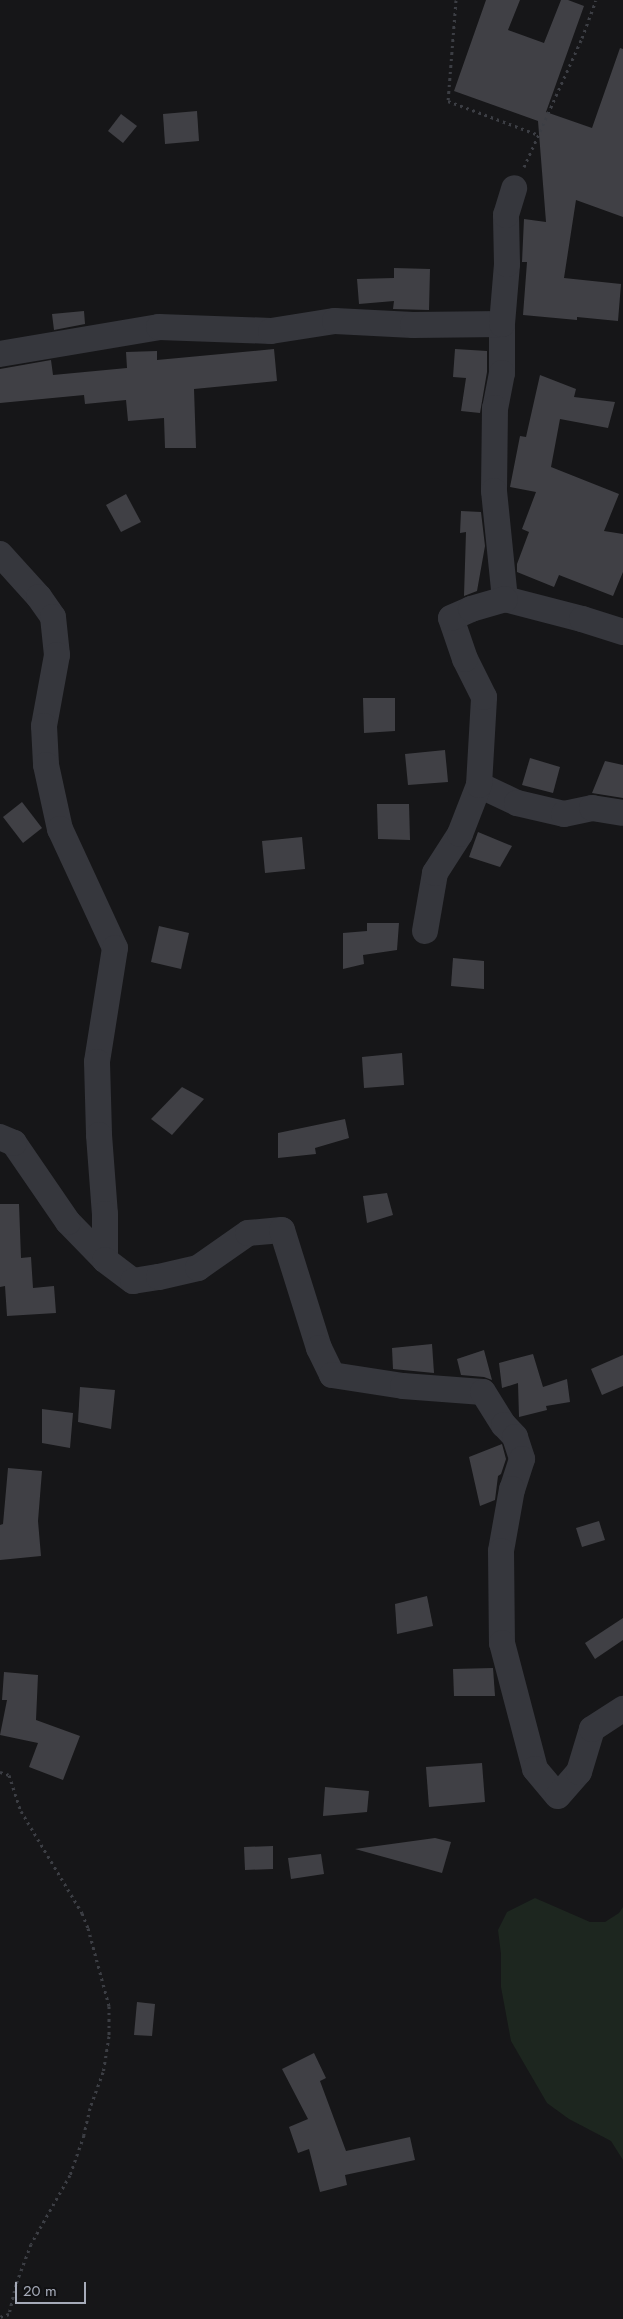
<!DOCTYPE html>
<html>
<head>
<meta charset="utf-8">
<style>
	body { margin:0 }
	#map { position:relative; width:623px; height:2319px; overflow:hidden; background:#161618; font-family:Jost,sans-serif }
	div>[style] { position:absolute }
	.green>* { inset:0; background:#1d261f }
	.building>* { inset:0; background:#404045 }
	.path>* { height:3px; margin-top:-1.5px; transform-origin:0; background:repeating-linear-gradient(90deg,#3c3e44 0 2.5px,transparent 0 6.5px) }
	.street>* { height:26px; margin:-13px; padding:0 13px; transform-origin:13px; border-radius:13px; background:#36373d }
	span { translate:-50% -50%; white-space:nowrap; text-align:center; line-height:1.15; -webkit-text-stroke:4.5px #111113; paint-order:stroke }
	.scale { position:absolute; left:15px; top:2282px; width:71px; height:22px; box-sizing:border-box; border:2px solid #a6abb9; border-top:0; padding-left:6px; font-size:15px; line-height:18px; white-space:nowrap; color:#a6abb9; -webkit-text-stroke:4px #111113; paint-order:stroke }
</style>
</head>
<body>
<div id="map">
	<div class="green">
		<i style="clip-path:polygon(535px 1898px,590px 1922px,605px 1922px,619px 1913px,623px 1907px,623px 2160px,611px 2141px,569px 2119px,547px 2103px,511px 2041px,501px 1987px,501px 1954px,498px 1930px,507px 1912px)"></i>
	</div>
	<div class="building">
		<i style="clip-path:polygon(486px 0,520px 0,508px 30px,544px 43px,561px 0,568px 0,584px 6px,546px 112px,592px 128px,620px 48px,623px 49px,623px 217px,576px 200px,564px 278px,621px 284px,618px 321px,577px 317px,577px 320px,523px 315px,527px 262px,522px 262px,524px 219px,546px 222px,538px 121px,454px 91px)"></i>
		<i style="clip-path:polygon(197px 111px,199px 141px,165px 144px,163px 114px)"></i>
		<i style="clip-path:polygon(121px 114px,137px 126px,123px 143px,108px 131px)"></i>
		<i style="clip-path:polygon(394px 268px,430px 269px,429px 310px,393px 309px,394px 301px,359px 304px,357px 279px,394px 278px)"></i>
		<i style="clip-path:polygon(84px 311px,85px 324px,54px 330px,52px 314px)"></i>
		<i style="clip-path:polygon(274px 349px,277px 381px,194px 389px,196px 448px,165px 448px,164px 418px,128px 421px,126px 400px,85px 404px,84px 395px,0 403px,0 369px,51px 360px,53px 375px,127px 368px,126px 352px,157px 351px,157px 360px)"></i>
		<i style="clip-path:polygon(455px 349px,487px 351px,487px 372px,480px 413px,461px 411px,466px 378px,453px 377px)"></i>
		<i style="clip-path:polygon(540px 375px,576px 389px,574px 397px,615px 402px,608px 428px,560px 419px,551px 467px,619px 494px,604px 531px,623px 534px,623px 572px,613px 596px,559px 575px,554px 587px,517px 572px,517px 564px,529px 532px,522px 529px,536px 492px,510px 487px,520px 436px,526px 437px)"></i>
		<i style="clip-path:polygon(126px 494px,141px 522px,121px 532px,106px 505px)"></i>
		<i style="clip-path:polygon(461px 511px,481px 512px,485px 546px,477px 591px,464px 596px,466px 532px,460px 533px)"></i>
		<i style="clip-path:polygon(363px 698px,395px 698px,395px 731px,364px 733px)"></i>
		<i style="clip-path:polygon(445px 750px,448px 782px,408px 785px,405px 754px)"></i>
		<i style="clip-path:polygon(530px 758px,560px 767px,553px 793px,522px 785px)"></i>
		<i style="clip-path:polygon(605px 761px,623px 765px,623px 798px,592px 793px)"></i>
		<i style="clip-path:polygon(22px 802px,42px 828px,23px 843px,3px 817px)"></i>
		<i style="clip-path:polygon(377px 804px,409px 804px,410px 840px,378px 839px)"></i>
		<i style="clip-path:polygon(478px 832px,512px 846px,500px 867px,469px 857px)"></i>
		<i style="clip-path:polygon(302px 837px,305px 869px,265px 873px,262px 841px)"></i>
		<i style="clip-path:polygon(367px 923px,399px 923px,397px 950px,363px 955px,364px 964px,343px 969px,343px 933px,367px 931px)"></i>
		<i style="clip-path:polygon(159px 926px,189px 933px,181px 969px,151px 962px)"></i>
		<i style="clip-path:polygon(453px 958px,484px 961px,484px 989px,451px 986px)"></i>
		<i style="clip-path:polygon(402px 1053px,404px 1085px,364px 1088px,362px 1057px)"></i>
		<i style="clip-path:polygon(182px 1087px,204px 1099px,172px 1135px,151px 1119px)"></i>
		<i style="clip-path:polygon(345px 1119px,349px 1138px,315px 1148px,316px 1154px,278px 1158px,278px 1133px)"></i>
		<i style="clip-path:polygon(387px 1193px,393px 1215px,367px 1223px,363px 1196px)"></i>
		<i style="clip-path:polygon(0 1204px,19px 1204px,21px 1258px,31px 1257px,33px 1288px,54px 1286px,56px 1313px,7px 1316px,5px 1286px,0 1287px)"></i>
		<i style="clip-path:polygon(432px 1344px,434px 1373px,393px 1369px,392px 1348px)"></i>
		<i style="clip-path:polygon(484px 1350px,492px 1380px,484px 1377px,461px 1375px,457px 1359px)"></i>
		<i style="clip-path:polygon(533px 1354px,543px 1387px,567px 1379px,570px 1402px,546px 1406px,547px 1410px,519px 1417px,518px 1383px,502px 1388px,499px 1363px)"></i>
		<i style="clip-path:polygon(623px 1355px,623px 1386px,602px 1395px,591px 1369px)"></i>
		<i style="clip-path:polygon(80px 1387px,115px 1390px,111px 1429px,78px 1422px)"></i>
		<i style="clip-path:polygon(42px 1409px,73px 1413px,70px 1448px,42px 1443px)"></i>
		<i style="clip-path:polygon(502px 1444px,506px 1459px,501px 1474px,498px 1476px,495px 1500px,480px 1506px,469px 1457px)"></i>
		<i style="clip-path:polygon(8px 1468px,42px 1471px,38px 1521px,41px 1556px,0 1560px,0 1525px,3px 1524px)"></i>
		<i style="clip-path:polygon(599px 1521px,605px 1540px,582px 1547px,576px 1528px)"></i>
		<i style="clip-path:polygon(427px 1596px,433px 1626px,397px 1634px,395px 1604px)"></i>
		<i style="clip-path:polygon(623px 1618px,623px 1640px,595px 1659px,585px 1643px)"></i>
		<i style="clip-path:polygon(493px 1668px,495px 1696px,454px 1696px,453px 1669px)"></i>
		<i style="clip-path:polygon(4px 1672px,38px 1675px,36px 1720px,80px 1736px,63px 1780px,29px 1767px,38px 1743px,0 1735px,7px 1700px,2px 1700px)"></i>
		<i style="clip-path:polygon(482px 1763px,485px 1802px,429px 1807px,426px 1767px)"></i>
		<i style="clip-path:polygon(325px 1787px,369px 1791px,367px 1812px,323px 1816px)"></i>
		<i style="clip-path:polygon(435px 1838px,451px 1842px,442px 1873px,355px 1849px)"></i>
		<i style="clip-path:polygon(273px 1846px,273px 1869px,245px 1870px,244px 1847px)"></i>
		<i style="clip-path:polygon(321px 1854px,324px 1874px,291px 1879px,288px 1858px)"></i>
		<i style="clip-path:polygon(137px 2002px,155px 2004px,152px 2036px,134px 2035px)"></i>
		<i style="clip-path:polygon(314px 2053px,326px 2078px,320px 2081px,346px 2151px,410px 2137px,415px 2160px,345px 2175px,347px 2185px,320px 2192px,309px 2149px,298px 2153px,289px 2127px,308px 2119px,282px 2069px)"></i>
	</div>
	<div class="path">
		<i style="left:456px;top:0;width:101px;rotate:94.5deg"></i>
		<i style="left:448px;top:101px;width:97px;rotate:20.5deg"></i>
		<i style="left:524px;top:167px;width:141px;rotate:-65.8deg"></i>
		<i style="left:582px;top:38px;width:40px;rotate:-69.8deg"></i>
		<i style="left:0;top:1772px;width:9px;rotate:18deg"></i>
		<i style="left:9px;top:1775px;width:38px;rotate:72deg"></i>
		<i style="left:21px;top:1811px;width:119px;rotate:59.1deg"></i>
		<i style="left:82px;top:1913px;width:16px;rotate:68deg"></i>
		<i style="left:88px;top:1928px;width:81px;rotate:74.9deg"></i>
		<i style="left:109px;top:2006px;width:30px;rotate:90deg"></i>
		<i style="left:109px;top:2036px;width:36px;rotate:99deg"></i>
		<i style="left:103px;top:2072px;width:38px;rotate:110deg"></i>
		<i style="left:90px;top:2108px;width:28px;rotate:103deg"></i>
		<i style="left:84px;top:2135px;width:42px;rotate:109.3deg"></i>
		<i style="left:70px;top:2175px;width:79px;rotate:119.5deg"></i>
		<i style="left:31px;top:2244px;width:43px;rotate:110.6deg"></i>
		<i style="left:16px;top:2284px;width:31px;rotate:103deg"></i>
		<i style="left:9px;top:2314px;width:9px;rotate:162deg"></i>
	</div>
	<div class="street">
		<i style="left:502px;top:324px;width:49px;rotate:90deg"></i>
		<i style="left:502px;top:373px;width:36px;rotate:101deg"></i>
		<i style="left:495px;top:408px;width:83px;rotate:90.7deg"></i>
		<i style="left:494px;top:491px;width:109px;rotate:84.2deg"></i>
		<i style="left:505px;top:599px;width:80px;rotate:14.6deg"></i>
		<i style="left:582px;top:619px;width:43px;rotate:17.6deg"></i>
		<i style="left:0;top:354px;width:161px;rotate:-9.6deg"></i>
		<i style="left:159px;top:327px;width:112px;rotate:2deg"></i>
		<i style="left:271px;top:331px;width:65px;rotate:-8.9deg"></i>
		<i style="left:335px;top:321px;width:78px;rotate:2.9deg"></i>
		<i style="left:413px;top:325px;width:89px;rotate:-0.6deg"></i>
		<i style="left:502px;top:324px;width:60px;rotate:-85.2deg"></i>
		<i style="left:507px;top:264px;width:49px;rotate:-91.2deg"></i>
		<i style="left:506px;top:215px;width:28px;rotate:-73deg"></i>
		<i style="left:0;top:554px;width:58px;rotate:47.8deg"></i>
		<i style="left:39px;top:597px;width:24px;rotate:55deg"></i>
		<i style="left:53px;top:617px;width:38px;rotate:84deg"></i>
		<i style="left:57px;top:655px;width:72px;rotate:100.4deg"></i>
		<i style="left:44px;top:726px;width:39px;rotate:87deg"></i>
		<i style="left:46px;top:765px;width:66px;rotate:77.7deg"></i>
		<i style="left:60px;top:829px;width:131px;rotate:65.2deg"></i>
		<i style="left:115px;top:948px;width:115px;rotate:99deg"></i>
		<i style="left:97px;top:1062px;width:73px;rotate:88.4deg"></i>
		<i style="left:99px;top:1135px;width:79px;rotate:85.7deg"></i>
		<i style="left:105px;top:1214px;width:46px;rotate:90deg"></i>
		<i style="left:105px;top:1260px;width:53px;rotate:-134.2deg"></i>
		<i style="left:68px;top:1222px;width:96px;rotate:-124.4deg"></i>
		<i style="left:14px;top:1143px;width:15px;rotate:-157deg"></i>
		<i style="left:479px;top:785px;width:42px;rotate:25.3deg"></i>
		<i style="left:517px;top:803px;width:48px;rotate:13.2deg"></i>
		<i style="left:564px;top:814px;width:29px;rotate:-12deg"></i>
		<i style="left:592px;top:808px;width:31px;rotate:9deg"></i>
		<i style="left:425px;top:931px;width:59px;rotate:-80.2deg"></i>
		<i style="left:435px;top:873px;width:46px;rotate:-57.3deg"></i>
		<i style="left:460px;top:834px;width:53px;rotate:-68.8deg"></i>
		<i style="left:479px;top:785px;width:88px;rotate:-86.7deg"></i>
		<i style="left:484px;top:697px;width:42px;rotate:-116.6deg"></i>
		<i style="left:465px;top:659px;width:43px;rotate:-108.9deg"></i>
		<i style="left:451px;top:618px;width:22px;rotate:-24deg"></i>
		<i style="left:471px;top:609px;width:35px;rotate:-16deg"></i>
		<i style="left:105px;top:1260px;width:35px;rotate:37deg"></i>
		<i style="left:133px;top:1281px;width:26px;rotate:-9deg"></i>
		<i style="left:159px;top:1277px;width:40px;rotate:-13deg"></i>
		<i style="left:198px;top:1268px;width:61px;rotate:-35deg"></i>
		<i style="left:248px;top:1233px;width:34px;rotate:-5deg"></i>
		<i style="left:282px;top:1230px;width:124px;rotate:72.6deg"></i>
		<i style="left:319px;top:1348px;width:30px;rotate:64deg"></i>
		<i style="left:332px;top:1375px;width:72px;rotate:8.8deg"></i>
		<i style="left:403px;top:1386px;width:80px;rotate:4.3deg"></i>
		<i style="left:483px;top:1392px;width:39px;rotate:58deg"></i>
		<i style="left:504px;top:1425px;width:16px;rotate:47deg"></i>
		<i style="left:515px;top:1437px;width:23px;rotate:72deg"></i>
		<i style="left:522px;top:1459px;width:32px;rotate:108deg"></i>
		<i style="left:512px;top:1489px;width:63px;rotate:100.1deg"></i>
		<i style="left:501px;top:1551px;width:92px;rotate:89.4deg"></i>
		<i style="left:502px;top:1643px;width:130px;rotate:75.3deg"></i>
		<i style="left:535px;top:1769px;width:35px;rotate:50deg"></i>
		<i style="left:558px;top:1796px;width:32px;rotate:-49deg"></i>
		<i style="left:579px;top:1772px;width:45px;rotate:-73.2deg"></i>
		<i style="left:592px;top:1729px;width:37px;rotate:-33deg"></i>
	</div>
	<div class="scale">20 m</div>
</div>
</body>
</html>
